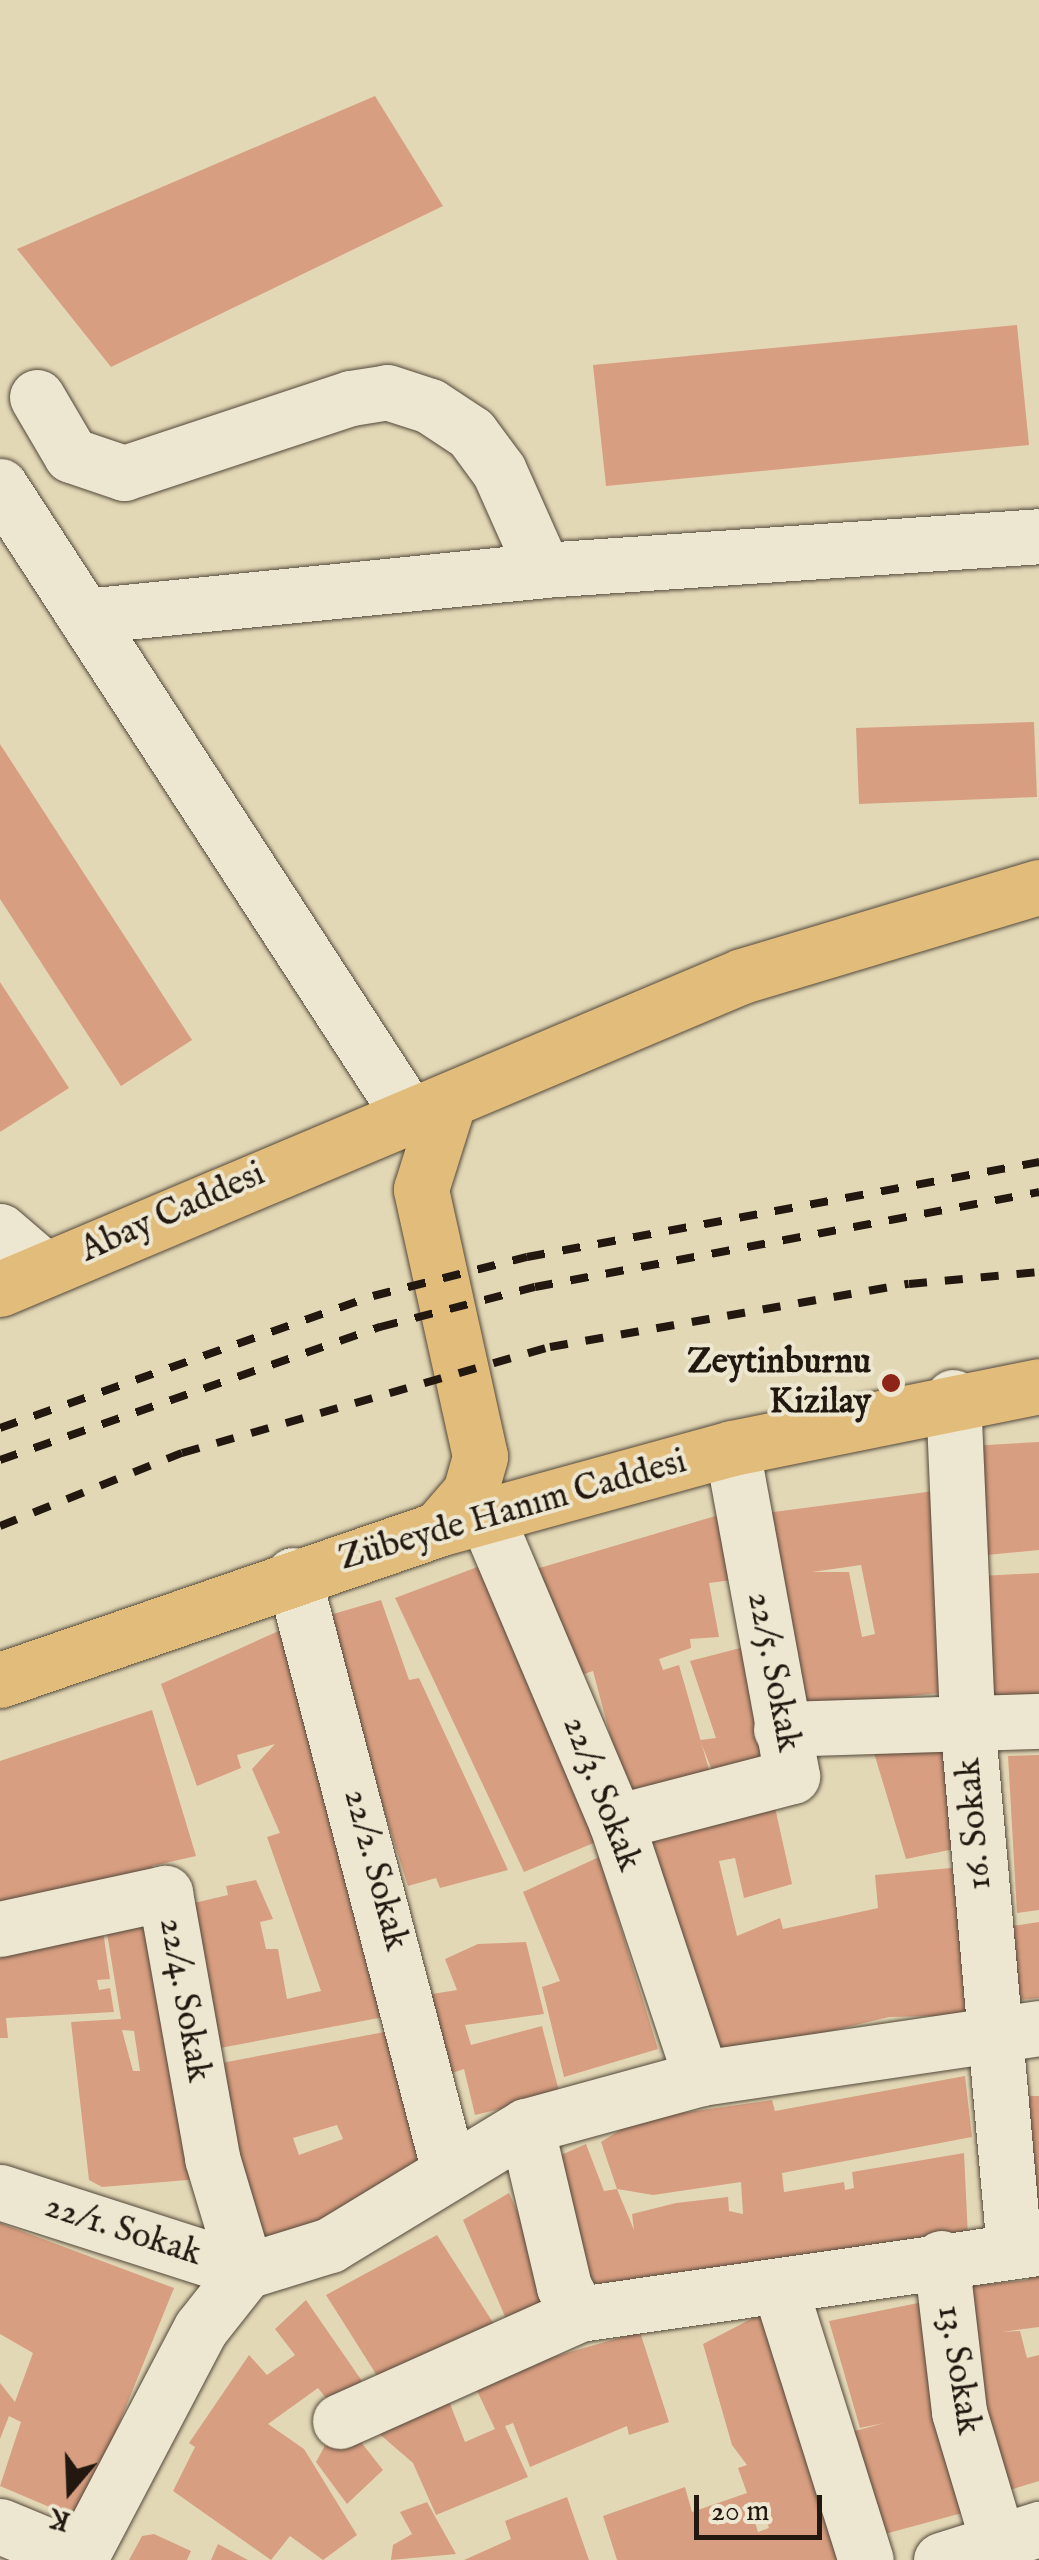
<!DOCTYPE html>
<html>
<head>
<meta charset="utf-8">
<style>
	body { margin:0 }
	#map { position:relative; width:1039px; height:2560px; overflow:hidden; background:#e3d8b6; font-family:"IM FELL English",serif }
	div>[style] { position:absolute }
	.building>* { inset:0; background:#d89e81 }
	.roads { filter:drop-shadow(0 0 2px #53483a) drop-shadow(0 0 2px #53483a) }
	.minor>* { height:55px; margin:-27.5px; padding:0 27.5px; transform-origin:27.5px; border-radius:27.5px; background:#ede6d0 }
	.major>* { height:55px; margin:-27.5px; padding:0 27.5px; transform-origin:27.5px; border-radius:27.5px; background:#e2bc7b }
	.rail>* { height:8px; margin-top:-4px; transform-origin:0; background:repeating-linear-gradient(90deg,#231810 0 18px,transparent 0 36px) }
	.dots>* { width:28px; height:28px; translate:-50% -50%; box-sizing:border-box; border:5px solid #ede6d0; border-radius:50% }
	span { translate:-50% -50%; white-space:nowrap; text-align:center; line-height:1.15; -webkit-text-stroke:8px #ede6d0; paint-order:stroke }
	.street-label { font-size:35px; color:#231810 }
	.poi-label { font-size:35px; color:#231810; font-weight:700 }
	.right { translate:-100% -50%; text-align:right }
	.north { position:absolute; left:20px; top:2440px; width:100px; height:100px; -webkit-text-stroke:8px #ede6d0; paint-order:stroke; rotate:199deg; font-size:28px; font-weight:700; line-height:40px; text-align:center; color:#231810 }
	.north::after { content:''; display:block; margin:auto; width:35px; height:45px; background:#231810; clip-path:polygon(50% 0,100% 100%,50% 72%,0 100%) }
	.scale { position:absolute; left:694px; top:2495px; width:128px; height:45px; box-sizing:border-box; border:5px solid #231810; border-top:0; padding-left:12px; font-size:30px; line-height:35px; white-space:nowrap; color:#231810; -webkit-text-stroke:8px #ede6d0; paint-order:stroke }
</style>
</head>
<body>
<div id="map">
	<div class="building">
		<i style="clip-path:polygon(375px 96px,443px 206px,111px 367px,17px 249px)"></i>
		<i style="clip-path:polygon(1017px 325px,1029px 445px,606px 486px,593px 365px)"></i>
		<i style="clip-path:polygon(1034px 722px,1037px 797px,859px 804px,856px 728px)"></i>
		<i style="clip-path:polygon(0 744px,192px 1040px,121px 1086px,0 899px)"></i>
		<i style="clip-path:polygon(0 982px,69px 1088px,0 1132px)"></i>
		<i style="clip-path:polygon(1039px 1442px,1039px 1550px,976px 1556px,969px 1446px)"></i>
		<i style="clip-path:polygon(evenodd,934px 1491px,948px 1692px,791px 1709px,759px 1514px,934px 1491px,861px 1565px,875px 1634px,862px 1637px,849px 1572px,812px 1572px,861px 1565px)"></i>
		<i style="clip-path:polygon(729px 1512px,740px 1579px,709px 1583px,719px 1637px,690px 1639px,691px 1648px,659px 1659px,663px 1670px,679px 1665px,712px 1780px,628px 1802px,593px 1671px,578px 1676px,536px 1569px)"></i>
		<i style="clip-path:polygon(480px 1566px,596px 1842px,524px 1872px,395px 1598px)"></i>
		<i style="clip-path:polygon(1039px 1573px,1039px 1710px,991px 1710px,980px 1576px)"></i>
		<i style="clip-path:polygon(381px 1600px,409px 1680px,419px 1678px,508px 1870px,440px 1888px,436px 1878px,408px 1886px,323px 1617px)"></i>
		<i style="clip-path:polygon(283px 1629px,364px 1895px,349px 1898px,364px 1896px,384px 2017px,204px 2051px,190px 1904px,228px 1895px,226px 1886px,256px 1880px,273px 1919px,260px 1922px,266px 1949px,278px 1949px,287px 1999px,321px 1991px,267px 1837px,280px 1833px,252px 1769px,275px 1744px,237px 1755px,241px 1768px,197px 1786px,161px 1684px)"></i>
		<i style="clip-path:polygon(752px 1645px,772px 1768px,715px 1778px,700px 1740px,716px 1738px,690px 1661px)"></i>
		<i style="clip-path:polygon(152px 1710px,196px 1856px,152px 1866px,156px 1877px,0 1902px,0 1761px)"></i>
		<i style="clip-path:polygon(950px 1731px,954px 1849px,906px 1859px,871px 1743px)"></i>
		<i style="clip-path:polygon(1039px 1755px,1039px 1910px,1017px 1913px,1008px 1756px)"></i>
		<i style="clip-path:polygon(774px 1803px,792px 1884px,744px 1898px,735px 1858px,719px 1861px,737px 1936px,780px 1918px,783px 1929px,878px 1908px,875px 1875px,962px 1867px,980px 2015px,889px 2017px,760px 2048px,712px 2047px,634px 1832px)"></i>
		<i style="clip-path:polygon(599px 1857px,658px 2049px,564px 2077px,542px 1987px,560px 1981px,523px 1892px)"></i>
		<i style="clip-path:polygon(evenodd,154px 1912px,200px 2179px,102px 2187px,89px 2180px,71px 2022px,121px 2019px,105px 1921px,154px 1912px,122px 2030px,134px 2031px,140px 2071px,133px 2071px,122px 2030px)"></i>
		<i style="clip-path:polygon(1039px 1922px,1039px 1998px,1009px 2001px,1005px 1927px)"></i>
		<i style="clip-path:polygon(103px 1931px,110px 1979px,97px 1980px,99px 1990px,110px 1988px,114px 2012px,6px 2018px,8px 2038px,0 2038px,0 1957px)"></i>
		<i style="clip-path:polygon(526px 1942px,544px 2014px,465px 2025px,471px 2045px,542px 2026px,560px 2095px,475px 2115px,464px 2069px,440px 2077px,420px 1996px,457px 1990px,445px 1959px,478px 1944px)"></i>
		<i style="clip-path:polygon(evenodd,400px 2029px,438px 2150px,338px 2219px,245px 2248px,206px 2066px,400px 2029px,337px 2125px,343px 2139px,299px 2155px,293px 2138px,337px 2125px)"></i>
		<i style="clip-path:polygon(965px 2076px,972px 2137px,782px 2173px,784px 2192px,844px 2182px,845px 2190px,854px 2188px,852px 2172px,964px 2153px,968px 2237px,589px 2296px,536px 2166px,586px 2144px,604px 2191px,617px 2189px,634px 2230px,632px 2214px,676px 2203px,728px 2197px,729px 2211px,743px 2214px,741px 2182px,653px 2195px,617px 2189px,601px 2142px,638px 2119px,772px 2100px,775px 2111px)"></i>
		<i style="clip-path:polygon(1018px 2096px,1039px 2096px,1039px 2238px)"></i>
		<i style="clip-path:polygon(509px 2193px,555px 2295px,507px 2321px,463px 2220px)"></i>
		<i style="clip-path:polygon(0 2223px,174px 2288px,80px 2520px,0 2486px,21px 2422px,9px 2416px,0 2439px,0 2383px,15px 2402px,33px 2353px,0 2334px)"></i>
		<i style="clip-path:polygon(437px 2235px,494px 2324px,386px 2390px,326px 2295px)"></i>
		<i style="clip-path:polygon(1026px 2260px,1039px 2260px,1039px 2327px,1002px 2332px,1020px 2331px,1027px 2358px,1039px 2355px,1039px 2481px,993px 2495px,970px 2286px,1028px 2280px)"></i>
		<i style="clip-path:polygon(306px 2300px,362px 2381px,332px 2406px,318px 2388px,268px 2424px,304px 2449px,357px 2535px,323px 2560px,290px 2536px,271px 2560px,173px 2491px,195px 2447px,189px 2443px,249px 2355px,267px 2375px,295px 2355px,275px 2329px)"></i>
		<i style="clip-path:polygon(928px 2301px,977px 2509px,881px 2535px,844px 2434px,884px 2423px,860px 2428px,829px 2321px)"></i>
		<i style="clip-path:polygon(evenodd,772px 2308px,854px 2560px,617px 2560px,603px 2516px,685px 2487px,692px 2512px,747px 2493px,738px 2468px,747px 2465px,732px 2445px,703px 2344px,772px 2308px,761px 2505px,769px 2528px,758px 2532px,751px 2509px,761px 2505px)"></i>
		<i style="clip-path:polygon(640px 2332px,669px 2422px,629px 2435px,627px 2426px,530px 2467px,513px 2423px,505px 2426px,528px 2477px,436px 2515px,413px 2463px,376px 2431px,447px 2396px,465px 2442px,495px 2429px,472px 2380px)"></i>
		<i style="clip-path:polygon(334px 2429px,353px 2432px,383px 2470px,347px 2504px,316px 2462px)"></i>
		<i style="clip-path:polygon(567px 2497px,589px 2560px,464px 2560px,511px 2539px,505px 2521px)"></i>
		<i style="clip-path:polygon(427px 2502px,456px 2554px,391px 2560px,393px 2545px,412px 2534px,400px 2512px)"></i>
		<i style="clip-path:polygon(154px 2534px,191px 2551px,187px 2560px,129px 2560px,142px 2536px)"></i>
		<i style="clip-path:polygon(218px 2544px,248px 2560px,211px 2560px)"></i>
	</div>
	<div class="roads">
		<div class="minor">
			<i style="left:37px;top:397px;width:67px;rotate:59.6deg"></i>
			<i style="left:71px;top:455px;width:56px;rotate:18.8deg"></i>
			<i style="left:124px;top:473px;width:239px;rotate:-18.3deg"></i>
			<i style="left:351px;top:398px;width:36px;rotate:-9deg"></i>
			<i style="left:387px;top:392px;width:45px;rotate:18deg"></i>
			<i style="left:430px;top:406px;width:49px;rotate:33.4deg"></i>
			<i style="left:471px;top:433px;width:47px;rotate:53.6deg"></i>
			<i style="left:499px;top:471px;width:108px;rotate:66deg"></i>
			<i style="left:0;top:486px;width:750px;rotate:56.97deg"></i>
			<i style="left:85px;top:616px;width:460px;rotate:-5.7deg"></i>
			<i style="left:543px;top:570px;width:497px;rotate:-3.9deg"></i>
			<i style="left:0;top:1231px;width:58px;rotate:40.8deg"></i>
			<i style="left:953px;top:1397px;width:323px;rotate:87.5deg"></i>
			<i style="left:967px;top:1720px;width:531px;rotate:84.92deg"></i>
			<i style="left:486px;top:1516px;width:332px;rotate:67deg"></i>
			<i style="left:616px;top:1822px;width:270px;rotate:71.6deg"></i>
			<i style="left:293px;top:1575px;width:612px;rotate:75.33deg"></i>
			<i style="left:781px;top:1729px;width:258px;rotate:-1.8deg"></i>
			<i style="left:616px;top:1822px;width:182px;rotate:-14.6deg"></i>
			<i style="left:792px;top:1776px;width:333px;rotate:-100.4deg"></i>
			<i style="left:0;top:1929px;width:169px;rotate:-12.3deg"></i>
			<i style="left:165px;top:1893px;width:269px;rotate:79.9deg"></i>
			<i style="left:212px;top:2158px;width:118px;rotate:73.3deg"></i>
			<i style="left:526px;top:2126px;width:165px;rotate:76.7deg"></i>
			<i style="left:564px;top:2287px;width:31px;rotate:61deg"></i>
			<i style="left:579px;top:2314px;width:465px;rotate:-8.2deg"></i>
			<i style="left:0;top:2192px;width:258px;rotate:17.8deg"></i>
			<i style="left:941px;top:2258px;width:155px;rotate:83.3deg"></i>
			<i style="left:959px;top:2412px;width:133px;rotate:73.3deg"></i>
			<i style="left:780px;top:2288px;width:285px;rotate:72.5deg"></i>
			<i style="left:340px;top:2421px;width:262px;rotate:-24.1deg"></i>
			<i style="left:0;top:2526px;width:87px;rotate:22.4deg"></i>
			<i style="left:79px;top:2560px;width:262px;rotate:-62.3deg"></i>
			<i style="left:201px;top:2328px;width:73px;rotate:-51.7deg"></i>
			<i style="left:246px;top:2271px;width:88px;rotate:-17.2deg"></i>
			<i style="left:330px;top:2245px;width:229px;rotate:-31.3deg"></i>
			<i style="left:526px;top:2126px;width:181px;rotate:-15.3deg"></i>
			<i style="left:701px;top:2078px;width:342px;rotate:-8.4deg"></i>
			<i style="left:941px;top:2560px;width:103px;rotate:-17.6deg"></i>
		</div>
		<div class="major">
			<i style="left:0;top:1289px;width:805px;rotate:-22.87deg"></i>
			<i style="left:742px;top:976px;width:310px;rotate:-16.7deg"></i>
			<i style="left:438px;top:1529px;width:49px;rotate:-49.1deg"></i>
			<i style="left:470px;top:1492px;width:37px;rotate:-74deg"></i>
			<i style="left:480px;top:1456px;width:273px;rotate:-102.5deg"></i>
			<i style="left:421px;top:1189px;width:93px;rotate:-72.5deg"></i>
			<i style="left:0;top:1680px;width:463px;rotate:-19deg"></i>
			<i style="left:438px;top:1529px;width:305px;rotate:-15.4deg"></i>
			<i style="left:732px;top:1448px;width:313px;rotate:-11.4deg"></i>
		</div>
	</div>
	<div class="rail">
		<i style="left:0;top:1428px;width:396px;rotate:-19.5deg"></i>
		<i style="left:373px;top:1296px;width:159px;rotate:-14.2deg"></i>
		<i style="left:527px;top:1257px;width:521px;rotate:-10.51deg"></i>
		<i style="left:0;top:1460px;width:403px;rotate:-19.3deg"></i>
		<i style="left:380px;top:1327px;width:160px;rotate:-14.5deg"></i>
		<i style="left:535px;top:1287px;width:513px;rotate:-10.67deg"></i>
		<i style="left:0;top:1526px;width:196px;rotate:-21.9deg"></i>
		<i style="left:182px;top:1453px;width:383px;rotate:-16.1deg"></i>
		<i style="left:550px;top:1347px;width:364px;rotate:-10deg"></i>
		<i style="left:909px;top:1284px;width:131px;rotate:-5.3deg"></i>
	</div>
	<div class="dots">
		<i style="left:891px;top:1383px;background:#8f2418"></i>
	</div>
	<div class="street-label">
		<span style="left:173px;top:1213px;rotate:-24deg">Abay Caddesi</span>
		<span style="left:513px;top:1511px;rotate:-16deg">Zübeyde Hanım Caddesi</span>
		<span style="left:773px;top:1672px;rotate:79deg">22/5. Sokak</span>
		<span style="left:601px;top:1794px;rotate:69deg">22/3. Sokak</span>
		<span style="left:975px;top:1824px;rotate:-95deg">16. Sokak</span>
		<span style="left:375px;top:1870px;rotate:75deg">22/2. Sokak</span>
		<span style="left:184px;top:2000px;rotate:80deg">22/4. Sokak</span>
		<span style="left:123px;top:2231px;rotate:18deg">22/1. Sokak</span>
		<span style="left:958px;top:2370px;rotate:81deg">13. Sokak</span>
	</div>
	<div class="poi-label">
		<span class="right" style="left:871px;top:1383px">Zeytinburnu<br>Kizilay</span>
	</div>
	<div class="north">K</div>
	<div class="scale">20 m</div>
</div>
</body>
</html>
